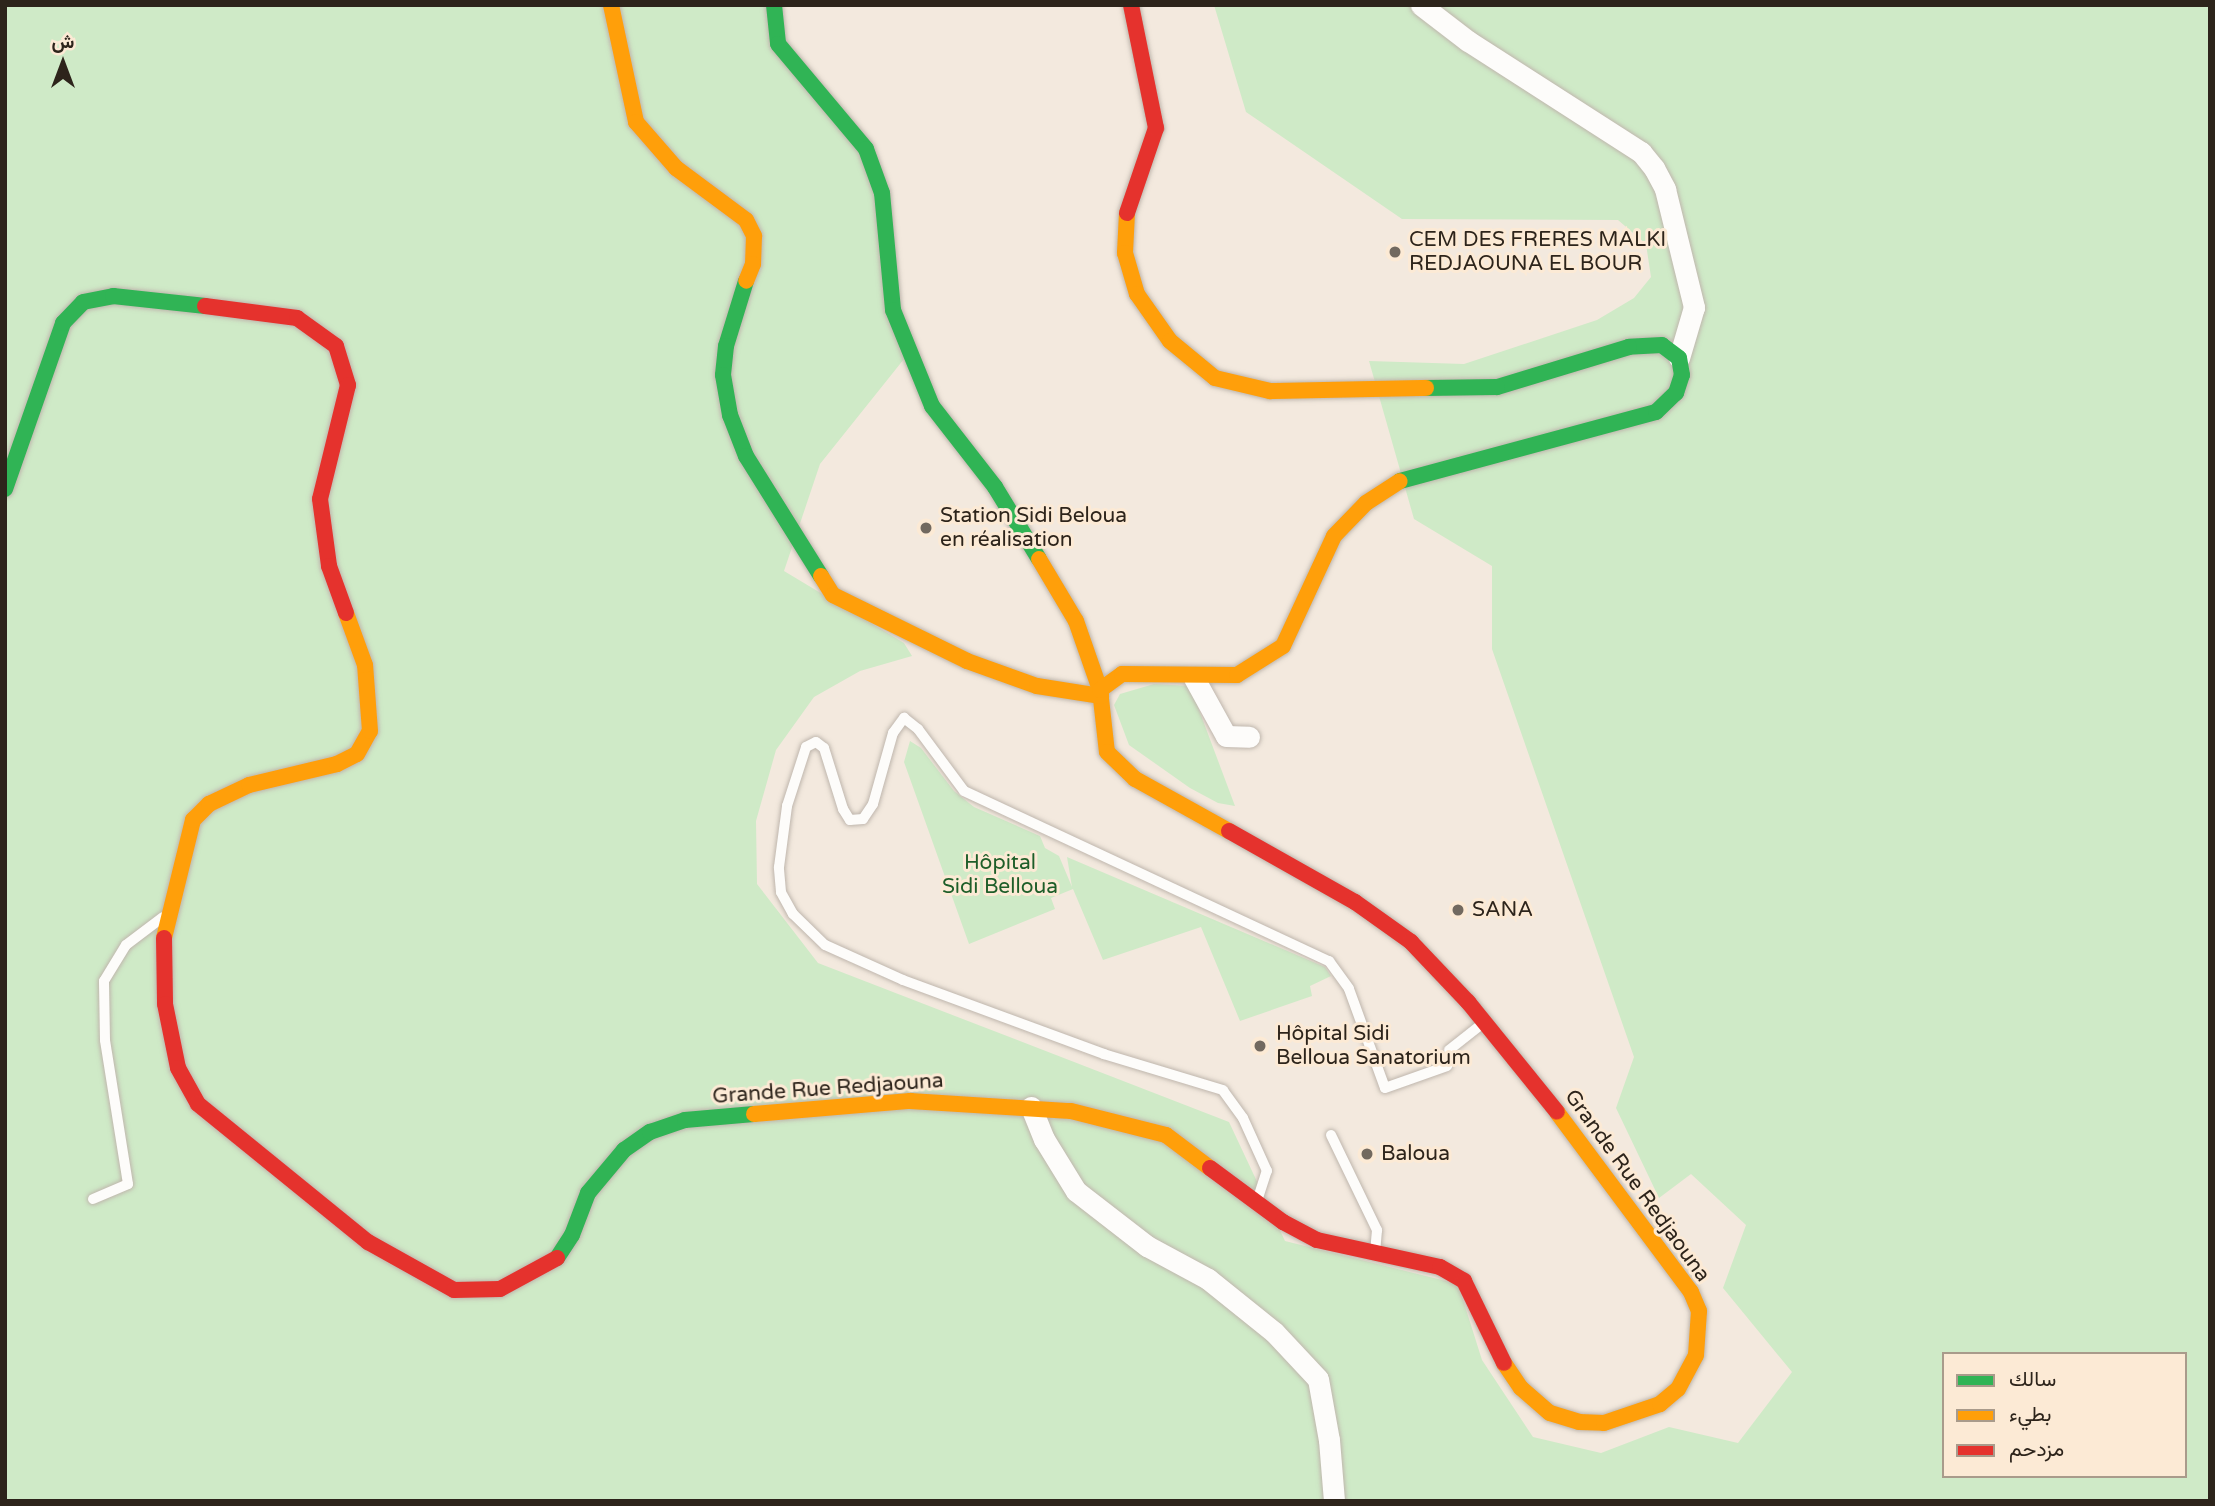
<!DOCTYPE html>
<html>
<head>
<meta charset="utf-8">
<style>
	body { margin:0 }
	#map { position:relative; width:2215px; height:1506px; overflow:hidden; background:#f3e9de; font-family:"Varela Round",Vazirmatn,sans-serif }
	div>[style] { position:absolute }
	.green>* { inset:0; background:#cfeac7 }
	.roads { filter:drop-shadow(0 0 2px #bfb6ad) drop-shadow(0 0 2px #bfb6ad) }
	.lane>* { height:10px; margin:-5px; padding:0 5px; transform-origin:5px; border-radius:5px; background:#fdfcfa }
	.street>* { height:21px; margin:-10.5px; padding:0 10.5px; transform-origin:10.5px; border-radius:10.5px; background:#fdfcfa }
	.fast>* { height:16px; margin:-8px; padding:0 8px; transform-origin:8px; border-radius:8px; background:#30b455 }
	.slow>* { height:16px; margin:-8px; padding:0 8px; transform-origin:8px; border-radius:8px; background:#ff9f0a }
	.jam>* { height:16px; margin:-8px; padding:0 8px; transform-origin:8px; border-radius:8px; background:#e5322d }
	.dots>* { width:19px; height:19px; translate:-50% -50%; box-sizing:border-box; border:4px solid #fcead5; border-radius:50% }
	span { translate:-50% -50%; white-space:nowrap; text-align:center; line-height:1.15; -webkit-text-stroke:6px #fcead5; paint-order:stroke }
	.poi-label { font-size:21px; color:#2d241b }
	.left { translate:0 -50%; text-align:left }
	.park-label { font-size:21px; color:#1e5e29 }
	.street-label { font-size:21px; color:#2d241b }
	.frame { position:absolute; inset:0; border:7px solid #2d241b; pointer-events:none }
	.legend { position:absolute; left:1942px; top:1352px; width:245px; height:126px; box-sizing:border-box; background:#fcead5; border:2px solid #a99b8b; margin:0; padding:9px 12px; list-style:none; font-size:21px; color:#2d241b }
	.legend li { display:flex; align-items:center; gap:14px; height:35px }
	.legend b { width:35px; border:2px solid #a99b8b }
	.north { position:absolute; left:28px; top:28px; width:70px; height:70px; -webkit-text-stroke:5px #fcead5; paint-order:stroke; rotate:0deg; font-size:19px; font-weight:700; line-height:28px; text-align:center; color:#2d241b }
	.north::after { content:''; display:block; margin:auto; width:24px; height:32px; background:#2d241b; clip-path:polygon(50% 0,100% 100%,50% 72%,0 100%) }
</style>
</head>
<body>
<div id="map">
	<div class="green">
		<i style="clip-path:polygon(evenodd,5px 5px,775px 5px,778px 44px,866px 149px,908px 354px,820px 464px,784px 571px,904px 643px,912px 656px,860px 671px,814px 697px,776px 750px,756px 821px,757px 884px,818px 963px,1229px 1122px,1285px 1241px,1458px 1284px,1482px 1360px,1533px 1437px,1601px 1453px,1669px 1427px,1738px 1443px,1792px 1372px,1723px 1288px,1746px 1225px,1691px 1174px,1659px 1198px,1616px 1108px,1634px 1057px,1492px 649px,1492px 566px,1414px 519px,1369px 361px,1464px 364px,1597px 320px,1634px 298px,1651px 277px,1646px 244px,1618px 220px,1402px 219px,1246px 112px,1214px 5px,2210px 5px,2210px 1501px,5px 1501px,5px 5px,1944px 1354px,2185px 1354px,2185px 1476px,1944px 1476px,1944px 1354px)"></i>
		<i style="clip-path:polygon(1154px 684px,1190px 686px,1235px 806px,1218px 803px,1190px 788px,1129px 745px,1114px 705px,1120px 694px)"></i>
		<i style="clip-path:polygon(910px 741px,921px 748px,954px 791px,974px 807px,1040px 836px,1045px 848px,1059px 856px,1072px 887px,1067px 857px,1325px 967px,1331px 976px,1310px 986px,1312px 996px,1240px 1021px,1201px 927px,1103px 960px,1073px 889px,1051px 898px,1055px 909px,969px 944px,904px 762px)"></i>
	</div>
	<div class="roads">
		<div class="lane">
			<i style="left:1449px;top:1050px;width:42px;rotate:-38.2deg"></i>
			<i style="left:1331px;top:1135px;width:106px;rotate:64.2deg"></i>
			<i style="left:1377px;top:1230px;width:21px;rotate:95deg"></i>
			<i style="left:93px;top:1199px;width:38px;rotate:-23deg"></i>
			<i style="left:128px;top:1184px;width:146px;rotate:-99.1deg"></i>
			<i style="left:105px;top:1040px;width:59px;rotate:-91deg"></i>
			<i style="left:104px;top:981px;width:42px;rotate:-58.6deg"></i>
			<i style="left:126px;top:945px;width:46px;rotate:-37.1deg"></i>
			<i style="left:1257px;top:1201px;width:32px;rotate:-72deg"></i>
			<i style="left:1267px;top:1171px;width:58px;rotate:-114.4deg"></i>
			<i style="left:1243px;top:1118px;width:34px;rotate:-126deg"></i>
			<i style="left:1223px;top:1090px;width:124px;rotate:-163.2deg"></i>
			<i style="left:1104px;top:1054px;width:214px;rotate:-159.8deg"></i>
			<i style="left:903px;top:980px;width:85px;rotate:-155.8deg"></i>
			<i style="left:825px;top:945px;width:45px;rotate:-135.9deg"></i>
			<i style="left:793px;top:914px;width:25px;rotate:-119deg"></i>
			<i style="left:781px;top:892px;width:25px;rotate:-95deg"></i>
			<i style="left:779px;top:867px;width:62px;rotate:-82.5deg"></i>
			<i style="left:787px;top:806px;width:62px;rotate:-72.1deg"></i>
			<i style="left:806px;top:747px;width:11px;rotate:-27deg"></i>
			<i style="left:816px;top:742px;width:10px;rotate:37deg"></i>
			<i style="left:824px;top:748px;width:64px;rotate:72.7deg"></i>
			<i style="left:843px;top:809px;width:13px;rotate:58deg"></i>
			<i style="left:850px;top:820px;width:13px;rotate:-4deg"></i>
			<i style="left:863px;top:819px;width:18px;rotate:-56deg"></i>
			<i style="left:873px;top:804px;width:74px;rotate:-74.3deg"></i>
			<i style="left:893px;top:733px;width:19px;rotate:-54deg"></i>
			<i style="left:904px;top:718px;width:18px;rotate:38deg"></i>
			<i style="left:918px;top:729px;width:77px;rotate:53.4deg"></i>
			<i style="left:964px;top:791px;width:403px;rotate:25deg"></i>
			<i style="left:1329px;top:961px;width:34px;rotate:54deg"></i>
			<i style="left:1349px;top:989px;width:105px;rotate:70deg"></i>
			<i style="left:1385px;top:1088px;width:66px;rotate:-19.5deg"></i>
		</div>
		<div class="street">
			<i style="left:1421px;top:5px;width:59px;rotate:37.5deg"></i>
			<i style="left:1468px;top:41px;width:206px;rotate:32.7deg"></i>
			<i style="left:1641px;top:152px;width:21px;rotate:51deg"></i>
			<i style="left:1654px;top:168px;width:24px;rotate:62deg"></i>
			<i style="left:1665px;top:189px;width:122px;rotate:76.2deg"></i>
			<i style="left:1694px;top:307px;width:53px;rotate:106.4deg"></i>
			<i style="left:1194px;top:678px;width:66px;rotate:61.1deg"></i>
			<i style="left:1226px;top:736px;width:23px;rotate:2deg"></i>
			<i style="left:1031px;top:1107px;width:35px;rotate:68deg"></i>
			<i style="left:1044px;top:1139px;width:61px;rotate:58.4deg"></i>
			<i style="left:1076px;top:1191px;width:90px;rotate:37.8deg"></i>
			<i style="left:1147px;top:1246px;width:69px;rotate:28.4deg"></i>
			<i style="left:1208px;top:1279px;width:85px;rotate:38.8deg"></i>
			<i style="left:1274px;top:1332px;width:64px;rotate:46.9deg"></i>
			<i style="left:1318px;top:1379px;width:62px;rotate:79.8deg"></i>
			<i style="left:1329px;top:1440px;width:61px;rotate:85.3deg"></i>
		</div>
		<div class="fast">
			<i style="left:774px;top:5px;width:39px;rotate:84deg"></i>
			<i style="left:778px;top:44px;width:137px;rotate:50deg"></i>
			<i style="left:866px;top:149px;width:47px;rotate:70deg"></i>
			<i style="left:882px;top:193px;width:118px;rotate:84.6deg"></i>
			<i style="left:893px;top:310px;width:104px;rotate:67.9deg"></i>
			<i style="left:932px;top:406px;width:103px;rotate:52.1deg"></i>
			<i style="left:995px;top:487px;width:84px;rotate:58.6deg"></i>
			<i style="left:746px;top:281px;width:68px;rotate:107.1deg"></i>
			<i style="left:726px;top:346px;width:29px;rotate:96deg"></i>
			<i style="left:723px;top:375px;width:41px;rotate:80.1deg"></i>
			<i style="left:730px;top:415px;width:44px;rotate:68.7deg"></i>
			<i style="left:746px;top:456px;width:142px;rotate:58deg"></i>
			<i style="left:1400px;top:481px;width:265px;rotate:-15.1deg"></i>
			<i style="left:1656px;top:412px;width:28px;rotate:-44deg"></i>
			<i style="left:1676px;top:393px;width:19px;rotate:-72deg"></i>
			<i style="left:1682px;top:375px;width:17px;rotate:-100deg"></i>
			<i style="left:1679px;top:358px;width:21px;rotate:-143deg"></i>
			<i style="left:1662px;top:345px;width:33px;rotate:177deg"></i>
			<i style="left:1629px;top:347px;width:138px;rotate:163.1deg"></i>
			<i style="left:1497px;top:387px;width:71px;rotate:179.2deg"></i>
			<i style="left:5px;top:489px;width:176px;rotate:-70.7deg"></i>
			<i style="left:63px;top:323px;width:29px;rotate:-46deg"></i>
			<i style="left:83px;top:302px;width:31px;rotate:-11deg"></i>
			<i style="left:113px;top:296px;width:93px;rotate:6.2deg"></i>
			<i style="left:557px;top:1258px;width:27px;rotate:-57deg"></i>
			<i style="left:572px;top:1235px;width:45px;rotate:-69.1deg"></i>
			<i style="left:588px;top:1193px;width:56px;rotate:-50.1deg"></i>
			<i style="left:624px;top:1150px;width:32px;rotate:-35deg"></i>
			<i style="left:650px;top:1132px;width:37px;rotate:-19deg"></i>
			<i style="left:685px;top:1120px;width:69px;rotate:-5deg"></i>
		</div>
		<div class="slow">
			<i style="left:611px;top:5px;width:120px;rotate:77.9deg"></i>
			<i style="left:636px;top:122px;width:61px;rotate:49deg"></i>
			<i style="left:676px;top:168px;width:87px;rotate:36.6deg"></i>
			<i style="left:746px;top:220px;width:18px;rotate:63deg"></i>
			<i style="left:754px;top:236px;width:28px;rotate:92deg"></i>
			<i style="left:753px;top:264px;width:18px;rotate:112deg"></i>
			<i style="left:1127px;top:213px;width:40px;rotate:92.9deg"></i>
			<i style="left:1125px;top:253px;width:43px;rotate:73.7deg"></i>
			<i style="left:1137px;top:294px;width:57px;rotate:54.9deg"></i>
			<i style="left:1170px;top:341px;width:58px;rotate:39.4deg"></i>
			<i style="left:1215px;top:378px;width:57px;rotate:13.3deg"></i>
			<i style="left:1270px;top:391px;width:156px;rotate:-1.1deg"></i>
			<i style="left:1039px;top:559px;width:72px;rotate:59.2deg"></i>
			<i style="left:1076px;top:621px;width:73px;rotate:70.8deg"></i>
			<i style="left:1100px;top:690px;width:62px;rotate:83.6deg"></i>
			<i style="left:1107px;top:752px;width:39px;rotate:44deg"></i>
			<i style="left:1135px;top:779px;width:107px;rotate:29deg"></i>
			<i style="left:821px;top:576px;width:22px;rotate:58deg"></i>
			<i style="left:833px;top:595px;width:149px;rotate:26.2deg"></i>
			<i style="left:967px;top:661px;width:74px;rotate:19.7deg"></i>
			<i style="left:1037px;top:686px;width:65px;rotate:8.9deg"></i>
			<i style="left:1100px;top:690px;width:27px;rotate:-36deg"></i>
			<i style="left:1122px;top:674px;width:115px;rotate:0.5deg"></i>
			<i style="left:1237px;top:675px;width:54px;rotate:-32.2deg"></i>
			<i style="left:1283px;top:646px;width:121px;rotate:-65.1deg"></i>
			<i style="left:1334px;top:536px;width:46px;rotate:-45.9deg"></i>
			<i style="left:1366px;top:503px;width:40px;rotate:-32.9deg"></i>
			<i style="left:164px;top:938px;width:122px;rotate:-76.2deg"></i>
			<i style="left:193px;top:820px;width:23px;rotate:-45deg"></i>
			<i style="left:209px;top:804px;width:44px;rotate:-25.4deg"></i>
			<i style="left:249px;top:785px;width:90px;rotate:-13.4deg"></i>
			<i style="left:337px;top:764px;width:22px;rotate:-27deg"></i>
			<i style="left:357px;top:754px;width:26px;rotate:-61deg"></i>
			<i style="left:370px;top:731px;width:66px;rotate:-94.3deg"></i>
			<i style="left:365px;top:665px;width:55px;rotate:-110.1deg"></i>
			<i style="left:754px;top:1114px;width:157px;rotate:-4.8deg"></i>
			<i style="left:910px;top:1101px;width:161px;rotate:3.6deg"></i>
			<i style="left:1071px;top:1111px;width:98px;rotate:14.2deg"></i>
			<i style="left:1166px;top:1135px;width:55px;rotate:36.9deg"></i>
			<i style="left:1504px;top:1363px;width:30px;rotate:56deg"></i>
			<i style="left:1521px;top:1388px;width:38px;rotate:41deg"></i>
			<i style="left:1550px;top:1413px;width:30px;rotate:17deg"></i>
			<i style="left:1579px;top:1422px;width:25px;rotate:2deg"></i>
			<i style="left:1604px;top:1423px;width:59px;rotate:-18.7deg"></i>
			<i style="left:1660px;top:1404px;width:23px;rotate:-40deg"></i>
			<i style="left:1678px;top:1389px;width:38px;rotate:-62deg"></i>
			<i style="left:1696px;top:1355px;width:44px;rotate:-86.1deg"></i>
			<i style="left:1699px;top:1311px;width:21px;rotate:-113deg"></i>
			<i style="left:1691px;top:1292px;width:224px;rotate:-126.7deg"></i>
		</div>
		<div class="jam">
			<i style="left:1127px;top:213px;width:90px;rotate:-71.2deg"></i>
			<i style="left:1156px;top:128px;width:126px;rotate:-101.5deg"></i>
			<i style="left:205px;top:306px;width:93px;rotate:7.4deg"></i>
			<i style="left:297px;top:318px;width:48px;rotate:35.7deg"></i>
			<i style="left:336px;top:346px;width:41px;rotate:72.9deg"></i>
			<i style="left:348px;top:385px;width:117px;rotate:103.8deg"></i>
			<i style="left:320px;top:499px;width:68px;rotate:82.3deg"></i>
			<i style="left:329px;top:566px;width:50px;rotate:70.1deg"></i>
			<i style="left:1229px;top:831px;width:145px;rotate:29.4deg"></i>
			<i style="left:1355px;top:902px;width:69px;rotate:35.5deg"></i>
			<i style="left:1411px;top:942px;width:83px;rotate:46.5deg"></i>
			<i style="left:1468px;top:1002px;width:141px;rotate:51deg"></i>
			<i style="left:164px;top:938px;width:66px;rotate:89.1deg"></i>
			<i style="left:165px;top:1004px;width:65px;rotate:78.5deg"></i>
			<i style="left:178px;top:1068px;width:41px;rotate:60.9deg"></i>
			<i style="left:198px;top:1104px;width:219px;rotate:39.1deg"></i>
			<i style="left:368px;top:1242px;width:98px;rotate:29.2deg"></i>
			<i style="left:454px;top:1290px;width:46px;rotate:-1.2deg"></i>
			<i style="left:500px;top:1289px;width:65px;rotate:-28.5deg"></i>
			<i style="left:1210px;top:1168px;width:91px;rotate:36.5deg"></i>
			<i style="left:1283px;top:1222px;width:38px;rotate:28deg"></i>
			<i style="left:1317px;top:1240px;width:126px;rotate:12.4deg"></i>
			<i style="left:1440px;top:1267px;width:28px;rotate:30deg"></i>
			<i style="left:1464px;top:1281px;width:91px;rotate:64deg"></i>
		</div>
	</div>
	<div class="dots">
		<i style="left:1395px;top:252px;background:#72695f"></i>
		<i style="left:926px;top:528px;background:#72695f"></i>
		<i style="left:1458px;top:910px;background:#72695f"></i>
		<i style="left:1260px;top:1046px;background:#72695f"></i>
		<i style="left:1367px;top:1154px;background:#72695f"></i>
	</div>
	<div class="poi-label">
		<span class="left" style="left:1409px;top:252px">CEM DES FRERES MALKI<br>REDJAOUNA EL BOUR</span>
		<span class="left" style="left:940px;top:528px">Station Sidi Beloua<br>en réalisation</span>
		<span class="left" style="left:1472px;top:910px">SANA</span>
		<span class="left" style="left:1276px;top:1046px">Hôpital Sidi<br>Belloua Sanatorium</span>
		<span class="left" style="left:1381px;top:1154px">Baloua</span>
	</div>
	<div class="park-label">
		<span style="left:1000px;top:875px">Hôpital<br>Sidi Belloua</span>
	</div>
	<div class="street-label">
		<span style="left:828px;top:1089px;rotate:-4deg">Grande Rue Redjaouna</span>
		<span style="left:1637px;top:1186px;rotate:54deg">Grande Rue Redjaouna</span>
	</div>
	<div class="frame"></div>
	<ul class="legend">
	<li><b style="height:9px;background:#30b455"></b>سالك</li>
	<li><b style="height:9px;background:#ff9f0a"></b>بطيء</li>
	<li><b style="height:9px;background:#e5322d"></b>مزدحم</li>
	</ul>
	<div class="north">ش</div>
</div>
</body>
</html>
